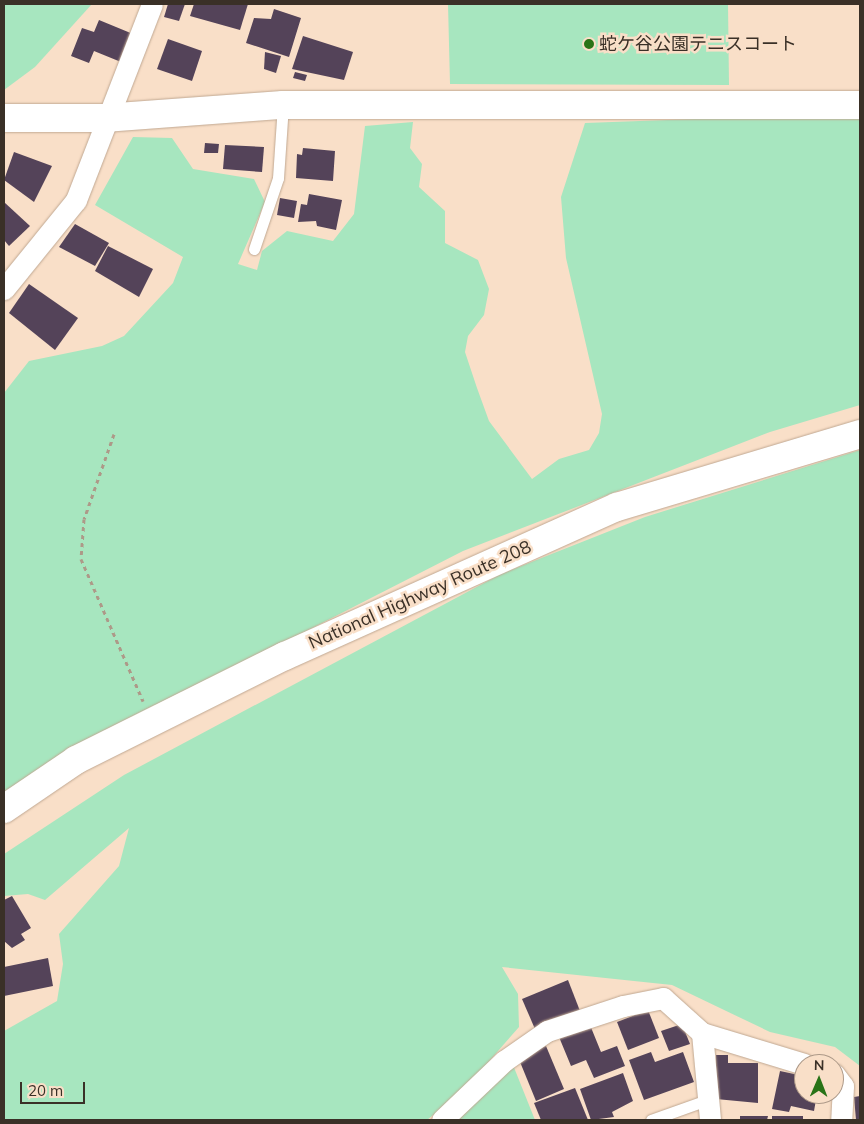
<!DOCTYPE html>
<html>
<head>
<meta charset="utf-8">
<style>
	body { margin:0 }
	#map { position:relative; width:864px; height:1124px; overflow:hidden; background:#f9dfc8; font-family:Mulish,"Noto Sans JP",sans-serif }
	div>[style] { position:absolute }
	.green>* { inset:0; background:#a7e6bf }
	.building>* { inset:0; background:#544359 }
	.path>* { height:3px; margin-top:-1.5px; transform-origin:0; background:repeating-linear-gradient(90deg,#ad9988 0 4px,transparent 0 8px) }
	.roads { filter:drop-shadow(0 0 1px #c0a892) drop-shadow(0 0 1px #c0a892) }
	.lane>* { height:11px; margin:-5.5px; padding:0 5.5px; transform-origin:5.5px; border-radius:5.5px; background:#fff }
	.street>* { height:21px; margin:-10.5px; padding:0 10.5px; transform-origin:10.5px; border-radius:10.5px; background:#fff }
	.secondary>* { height:28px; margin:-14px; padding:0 14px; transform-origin:14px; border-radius:14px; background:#fff }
	.highway>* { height:28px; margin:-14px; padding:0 14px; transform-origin:14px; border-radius:14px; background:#fff }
	.dots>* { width:14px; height:14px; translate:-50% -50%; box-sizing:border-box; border:2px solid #f9dfc8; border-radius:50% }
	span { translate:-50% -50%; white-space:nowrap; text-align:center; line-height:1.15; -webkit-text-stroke:5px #f9dfc8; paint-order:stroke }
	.poi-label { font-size:18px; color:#3a3027 }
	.left { translate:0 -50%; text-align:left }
	.street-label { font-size:18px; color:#3a3027 }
	.frame { position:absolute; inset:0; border:5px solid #3a3027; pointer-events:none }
	.north { position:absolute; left:794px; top:1054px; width:50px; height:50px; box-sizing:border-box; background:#f9dfc8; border:1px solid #ad9988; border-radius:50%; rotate:1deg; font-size:14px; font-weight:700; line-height:20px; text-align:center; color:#3a3027 }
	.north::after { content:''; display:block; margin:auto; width:18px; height:22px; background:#297317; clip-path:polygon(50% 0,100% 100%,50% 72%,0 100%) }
	.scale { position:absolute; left:20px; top:1082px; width:65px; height:22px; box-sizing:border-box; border:2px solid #3a3027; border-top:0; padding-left:6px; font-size:15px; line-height:18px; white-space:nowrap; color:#3a3027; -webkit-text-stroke:4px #f9dfc8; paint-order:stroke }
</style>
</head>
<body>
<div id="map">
	<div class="green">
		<i style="clip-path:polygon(4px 4px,92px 4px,35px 67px,4px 90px)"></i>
		<i style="clip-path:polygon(448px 4px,728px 4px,729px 85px,450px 84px)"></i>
		<i style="clip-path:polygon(860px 113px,860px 405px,770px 432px,463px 551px,71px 751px,4px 792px,4px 393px,29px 361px,102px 346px,124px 336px,173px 283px,183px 257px,95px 205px,133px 137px,172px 138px,193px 169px,254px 179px,265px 202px,238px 264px,257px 270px,262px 251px,287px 231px,333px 241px,354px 214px,365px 126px,413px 122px,410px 148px,422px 164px,419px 187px,445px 211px,445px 243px,478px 260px,489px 289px,484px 315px,468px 336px,465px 352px,477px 388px,489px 421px,532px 479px,559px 459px,589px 450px,599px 433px,602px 414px,566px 258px,561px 197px,585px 123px)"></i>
		<i style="clip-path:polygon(860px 450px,860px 1066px,835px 1047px,770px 1032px,672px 985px,502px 967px,518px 994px,519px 1027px,464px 1090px,427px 1120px,4px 1120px,4px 1031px,57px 1001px,63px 964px,59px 934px,119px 866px,129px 828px,45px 900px,28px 894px,4px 896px,4px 854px,124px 775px,501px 574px,645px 517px)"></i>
		<i style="clip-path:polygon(511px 1060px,535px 1120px,448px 1120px)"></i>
	</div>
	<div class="building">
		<i style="clip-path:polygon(168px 4px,185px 4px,179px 21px,164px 17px)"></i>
		<i style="clip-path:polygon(194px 4px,248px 4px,240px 30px,190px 16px)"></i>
		<i style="clip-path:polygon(274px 9px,301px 18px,289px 57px,246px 43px,254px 18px,271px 19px)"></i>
		<i style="clip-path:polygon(99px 20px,133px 34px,121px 62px,94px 51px,89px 63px,71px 56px,82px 28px,94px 32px)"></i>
		<i style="clip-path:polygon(303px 36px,353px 52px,344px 80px,292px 69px)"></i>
		<i style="clip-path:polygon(168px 39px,202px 51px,192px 81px,157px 69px)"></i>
		<i style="clip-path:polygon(265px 52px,281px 56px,276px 73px,264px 69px)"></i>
		<i style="clip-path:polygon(295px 72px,307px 75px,305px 81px,293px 78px)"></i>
		<i style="clip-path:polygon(205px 143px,219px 144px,218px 153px,204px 153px)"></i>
		<i style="clip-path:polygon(225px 145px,264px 147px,262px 172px,223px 169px)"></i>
		<i style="clip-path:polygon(303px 148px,335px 151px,333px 181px,296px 178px,297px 154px,302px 155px)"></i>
		<i style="clip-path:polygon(14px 152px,52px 166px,34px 202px,4px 180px)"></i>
		<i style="clip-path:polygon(309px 194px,342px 200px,336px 230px,317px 226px,316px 221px,298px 222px,301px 204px,307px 205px)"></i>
		<i style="clip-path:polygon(280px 198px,297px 201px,294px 218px,277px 215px)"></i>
		<i style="clip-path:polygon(4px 202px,30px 226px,9px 246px,4px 240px)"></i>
		<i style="clip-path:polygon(75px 224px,109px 243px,95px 266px,59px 247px)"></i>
		<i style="clip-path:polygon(108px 246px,153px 269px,139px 297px,95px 271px)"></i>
		<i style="clip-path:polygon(29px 284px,78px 318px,55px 350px,9px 313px)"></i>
		<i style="clip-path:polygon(12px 896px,31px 928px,21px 934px,25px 940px,12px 948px,4px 941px,4px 900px)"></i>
		<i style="clip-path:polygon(48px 958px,53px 986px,4px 996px,4px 967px)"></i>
		<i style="clip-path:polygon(568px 980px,580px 1011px,535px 1029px,522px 999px)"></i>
		<i style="clip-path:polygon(648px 1010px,659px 1038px,628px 1050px,617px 1022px)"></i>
		<i style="clip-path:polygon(682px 1024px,690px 1044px,669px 1051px,661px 1031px)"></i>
		<i style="clip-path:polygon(590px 1025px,601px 1052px,617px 1046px,625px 1066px,594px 1078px,586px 1060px,571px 1066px,559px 1037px)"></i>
		<i style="clip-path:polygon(546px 1046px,564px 1089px,536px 1101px,518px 1057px)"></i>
		<i style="clip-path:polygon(651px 1052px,655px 1062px,683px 1052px,694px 1082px,644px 1100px,629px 1060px)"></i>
		<i style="clip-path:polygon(716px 1055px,728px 1055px,728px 1063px,758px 1063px,758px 1103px,716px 1099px)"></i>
		<i style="clip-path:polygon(780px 1071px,804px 1076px,804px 1094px,817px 1094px,814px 1111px,791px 1106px,789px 1112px,772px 1109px)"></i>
		<i style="clip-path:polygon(623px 1073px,633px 1101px,612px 1112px,614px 1117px,591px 1120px,580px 1089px)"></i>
		<i style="clip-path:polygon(575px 1088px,588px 1120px,541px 1120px,534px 1103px)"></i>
		<i style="clip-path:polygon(860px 1096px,860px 1120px,856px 1120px,854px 1097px)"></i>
		<i style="clip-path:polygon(740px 1116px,768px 1116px,767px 1120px,740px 1120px)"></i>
		<i style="clip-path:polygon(772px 1116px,803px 1116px,803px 1120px,772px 1120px)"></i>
	</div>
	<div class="path">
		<i style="left:114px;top:434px;width:90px;rotate:109.4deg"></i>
		<i style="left:84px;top:519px;width:40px;rotate:94.3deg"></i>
		<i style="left:81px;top:559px;width:155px;rotate:66.4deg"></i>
	</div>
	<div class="roads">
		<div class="lane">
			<i style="left:254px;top:249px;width:75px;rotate:-71.3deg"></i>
			<i style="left:278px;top:178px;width:73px;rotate:-86.1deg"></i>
			<i style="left:651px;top:1120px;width:59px;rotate:-19.7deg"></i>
		</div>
		<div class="street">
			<i style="left:4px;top:289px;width:114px;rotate:-51deg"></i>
			<i style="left:76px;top:200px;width:210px;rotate:-68.8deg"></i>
			<i style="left:702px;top:1033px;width:87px;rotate:84.7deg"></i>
			<i style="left:834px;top:1074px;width:15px;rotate:53deg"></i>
			<i style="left:843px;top:1086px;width:34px;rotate:93deg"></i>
			<i style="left:442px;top:1120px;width:86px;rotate:-43.6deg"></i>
			<i style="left:504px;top:1061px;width:52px;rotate:-34.9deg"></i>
			<i style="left:547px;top:1031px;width:80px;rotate:-18.2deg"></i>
			<i style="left:623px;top:1006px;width:41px;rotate:-11.3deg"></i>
			<i style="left:663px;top:998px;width:52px;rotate:41.9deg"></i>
			<i style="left:702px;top:1033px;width:107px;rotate:16.9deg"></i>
		</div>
		<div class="secondary">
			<i style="left:4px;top:118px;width:100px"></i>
			<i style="left:104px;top:118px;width:179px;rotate:-4.2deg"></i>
			<i style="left:283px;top:105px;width:577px"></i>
		</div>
		<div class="highway">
			<i style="left:4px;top:809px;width:87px;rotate:-34.2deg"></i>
			<i style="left:76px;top:760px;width:233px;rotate:-26.5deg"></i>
			<i style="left:285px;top:656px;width:364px;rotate:-24.2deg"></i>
			<i style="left:617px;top:507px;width:254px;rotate:-16.7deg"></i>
		</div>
	</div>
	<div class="dots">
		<i style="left:589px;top:44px;background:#297317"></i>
	</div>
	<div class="poi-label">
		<span class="left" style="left:599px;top:44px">蛇ケ谷公園テニスコート</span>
	</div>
	<div class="street-label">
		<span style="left:420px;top:595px;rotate:-24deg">National Highway Route 208</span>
	</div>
	<div class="frame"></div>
	<div class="north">N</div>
	<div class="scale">20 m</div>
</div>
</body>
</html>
